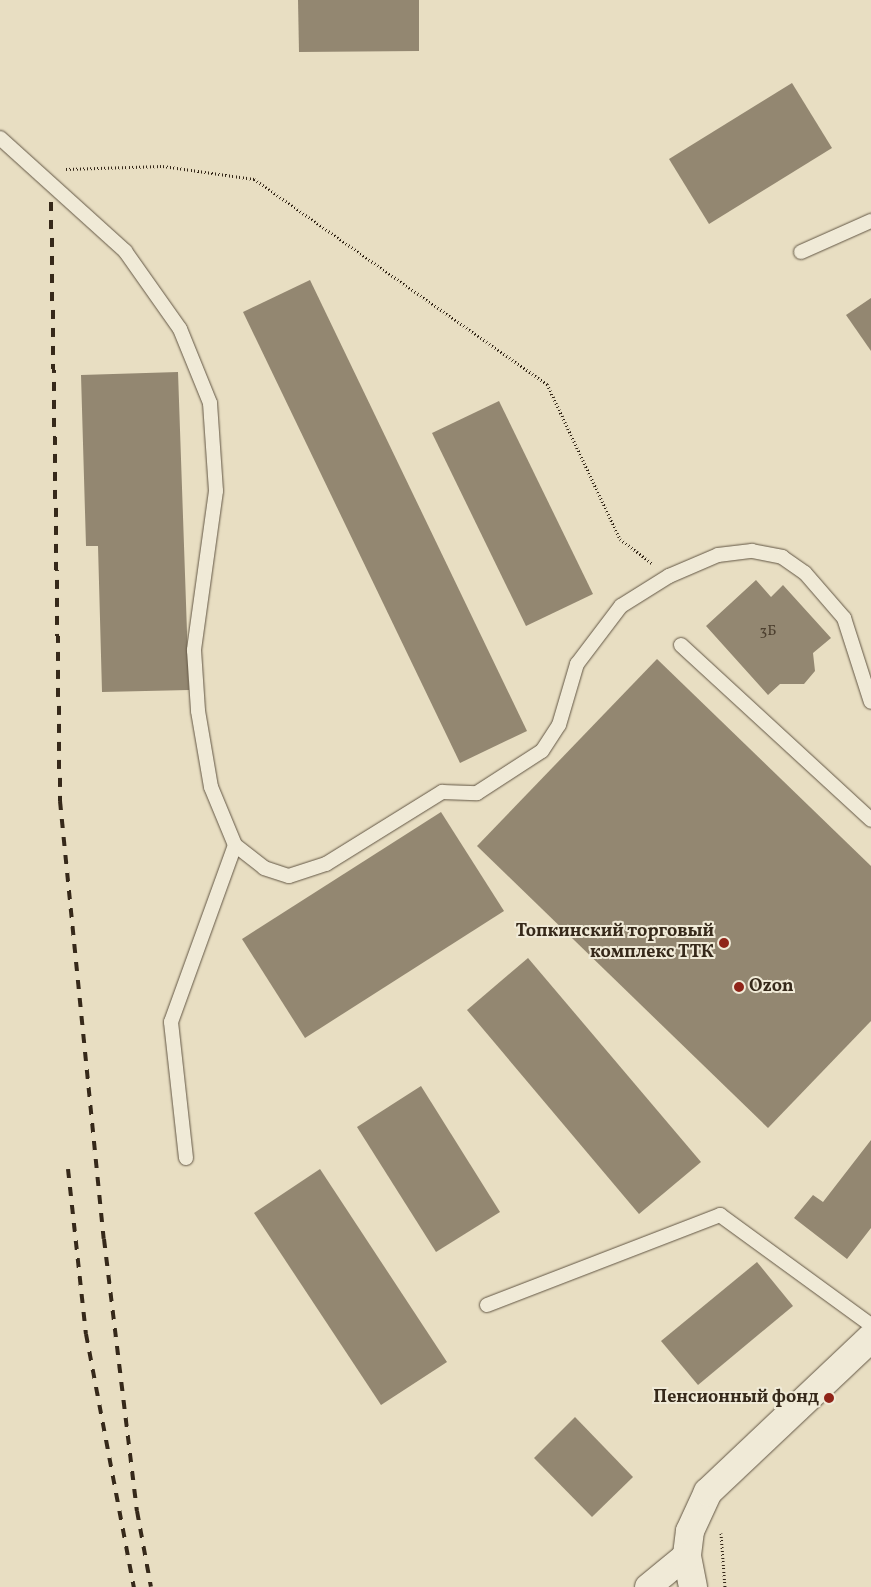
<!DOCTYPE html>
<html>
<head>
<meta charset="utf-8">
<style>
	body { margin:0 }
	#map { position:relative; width:871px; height:1587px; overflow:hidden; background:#e8dec2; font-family:Vollkorn,serif }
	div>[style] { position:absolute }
	.building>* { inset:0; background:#938771 }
	.path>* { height:3px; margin-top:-1.5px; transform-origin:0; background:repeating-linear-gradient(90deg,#36291a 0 1px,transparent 0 3.5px) }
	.roads { filter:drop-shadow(0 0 1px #625644) drop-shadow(0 0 1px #625644) }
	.service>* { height:14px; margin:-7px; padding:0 7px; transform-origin:7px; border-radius:7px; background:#f0ead7 }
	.minor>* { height:26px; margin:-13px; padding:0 13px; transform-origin:13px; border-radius:13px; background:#f0ead7 }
	.tertiary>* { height:28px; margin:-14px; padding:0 14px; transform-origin:14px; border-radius:14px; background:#f0ead7 }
	.rail>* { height:4px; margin-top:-2px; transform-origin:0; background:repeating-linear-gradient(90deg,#36291a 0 9px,transparent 0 18px) }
	.dots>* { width:14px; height:14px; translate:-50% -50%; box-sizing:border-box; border:2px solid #f0ead7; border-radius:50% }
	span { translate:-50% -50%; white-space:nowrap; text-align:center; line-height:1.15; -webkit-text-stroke:4px #f0ead7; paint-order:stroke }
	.number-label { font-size:15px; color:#4d4030 }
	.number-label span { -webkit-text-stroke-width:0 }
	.poi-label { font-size:18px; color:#36291a; font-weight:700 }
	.right { translate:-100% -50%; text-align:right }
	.left { translate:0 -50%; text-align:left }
</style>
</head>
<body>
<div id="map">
	<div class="building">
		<i style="clip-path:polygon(298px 0,419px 0,419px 51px,299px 52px)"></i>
		<i style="clip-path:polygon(792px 83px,832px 148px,709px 224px,669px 159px)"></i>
		<i style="clip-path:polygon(310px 280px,527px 731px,460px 763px,243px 312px)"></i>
		<i style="clip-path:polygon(871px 298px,871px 351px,846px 315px)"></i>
		<i style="clip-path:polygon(178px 372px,189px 690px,102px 692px,98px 546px,86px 546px,81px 375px)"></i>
		<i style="clip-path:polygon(499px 401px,593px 594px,526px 626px,432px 433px)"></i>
		<i style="clip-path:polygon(756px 580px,771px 597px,783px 585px,831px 638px,813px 653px,815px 671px,804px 684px,780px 684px,768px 695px,706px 626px)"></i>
		<i style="clip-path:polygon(657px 659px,871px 866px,871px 1021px,768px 1128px,477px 846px)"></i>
		<i style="clip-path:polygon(441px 812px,504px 911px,305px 1038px,242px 939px)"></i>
		<i style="clip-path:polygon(528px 958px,701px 1162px,639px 1214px,467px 1010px)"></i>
		<i style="clip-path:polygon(421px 1086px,500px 1212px,436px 1252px,357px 1127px)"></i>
		<i style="clip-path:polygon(871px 1140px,871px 1228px,847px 1259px,794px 1218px,813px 1195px,823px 1202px)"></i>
		<i style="clip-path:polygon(320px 1169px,447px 1362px,381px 1405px,254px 1213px)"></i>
		<i style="clip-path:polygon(757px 1262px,793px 1306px,698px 1385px,661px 1341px)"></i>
		<i style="clip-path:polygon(575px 1417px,633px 1477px,592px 1517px,534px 1458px)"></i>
	</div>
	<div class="path">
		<i style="left:66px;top:169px;width:97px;rotate:-1.8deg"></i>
		<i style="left:163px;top:166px;width:92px;rotate:8.1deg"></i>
		<i style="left:254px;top:179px;width:358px;rotate:35deg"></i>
		<i style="left:547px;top:384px;width:171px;rotate:64.8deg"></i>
		<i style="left:620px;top:539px;width:41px;rotate:37.1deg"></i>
		<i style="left:721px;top:1533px;width:54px;rotate:85.8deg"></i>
	</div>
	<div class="roads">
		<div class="service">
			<i style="left:0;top:138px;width:169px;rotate:42.1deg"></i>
			<i style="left:125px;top:251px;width:95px;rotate:54.8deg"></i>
			<i style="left:180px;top:329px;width:80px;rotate:67.9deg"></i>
			<i style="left:210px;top:403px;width:88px;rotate:86.1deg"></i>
			<i style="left:216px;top:491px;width:161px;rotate:97.9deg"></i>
			<i style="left:194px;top:650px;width:61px;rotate:86.2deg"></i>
			<i style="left:198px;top:711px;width:77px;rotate:80.3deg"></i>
			<i style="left:211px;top:787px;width:63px;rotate:67.5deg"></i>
			<i style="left:235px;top:845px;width:37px;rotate:38deg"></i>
			<i style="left:264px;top:868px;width:26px;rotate:18deg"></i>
			<i style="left:289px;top:876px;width:39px;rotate:-18deg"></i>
			<i style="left:326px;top:864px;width:137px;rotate:-31.8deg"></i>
			<i style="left:442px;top:792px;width:35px;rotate:2deg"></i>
			<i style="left:477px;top:793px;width:77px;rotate:-32.9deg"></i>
			<i style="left:542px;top:751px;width:31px;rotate:-57deg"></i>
			<i style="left:559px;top:725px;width:64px;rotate:-73.6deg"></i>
			<i style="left:577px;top:664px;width:73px;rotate:-52.8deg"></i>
			<i style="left:621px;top:606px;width:57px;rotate:-32deg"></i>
			<i style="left:669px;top:576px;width:53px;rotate:-23.2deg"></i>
			<i style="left:718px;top:555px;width:34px;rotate:-7deg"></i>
			<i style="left:752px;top:551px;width:31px;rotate:11deg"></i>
			<i style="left:782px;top:557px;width:28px;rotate:35deg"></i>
			<i style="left:805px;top:573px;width:60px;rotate:49.1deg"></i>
			<i style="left:844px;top:618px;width:88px;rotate:72.2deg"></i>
			<i style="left:801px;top:252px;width:77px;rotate:-23.9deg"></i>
			<i style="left:681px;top:645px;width:258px;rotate:42.6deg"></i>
			<i style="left:186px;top:1158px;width:137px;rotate:-96.3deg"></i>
			<i style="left:171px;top:1022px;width:188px;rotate:-70.1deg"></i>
			<i style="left:487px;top:1305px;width:250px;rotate:-21.1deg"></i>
			<i style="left:720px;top:1215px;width:187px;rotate:36.1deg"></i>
		</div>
		<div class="minor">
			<i style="left:648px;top:1587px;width:50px;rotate:-39.4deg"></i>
		</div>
		<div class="tertiary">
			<i style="left:693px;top:1587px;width:33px;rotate:-101deg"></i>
			<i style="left:687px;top:1555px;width:24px;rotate:-83deg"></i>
			<i style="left:690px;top:1531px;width:43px;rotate:-65.2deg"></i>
			<i style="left:708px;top:1492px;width:224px;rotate:-43.4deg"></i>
		</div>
	</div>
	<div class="rail">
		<i style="left:51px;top:202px;width:599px;rotate:89.14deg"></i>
		<i style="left:60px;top:801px;width:440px;rotate:84.3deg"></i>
		<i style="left:104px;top:1239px;width:274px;rotate:83.1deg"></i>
		<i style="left:137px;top:1511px;width:77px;rotate:79.6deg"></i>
		<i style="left:68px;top:1169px;width:166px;rotate:83.8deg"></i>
		<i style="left:86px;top:1334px;width:258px;rotate:79.3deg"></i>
	</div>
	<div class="dots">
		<i style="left:724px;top:943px;background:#8f2418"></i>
		<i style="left:739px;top:987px;background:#8f2418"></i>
		<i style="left:829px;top:1398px;background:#8f2418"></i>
	</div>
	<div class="number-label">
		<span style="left:768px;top:632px">3Б</span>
	</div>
	<div class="poi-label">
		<span class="right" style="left:714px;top:943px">Топкинский торговый<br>комплекс ТТК</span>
		<span class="left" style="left:749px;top:987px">Ozon</span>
		<span class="right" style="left:819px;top:1398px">Пенсионный фонд</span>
	</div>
</div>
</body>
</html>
